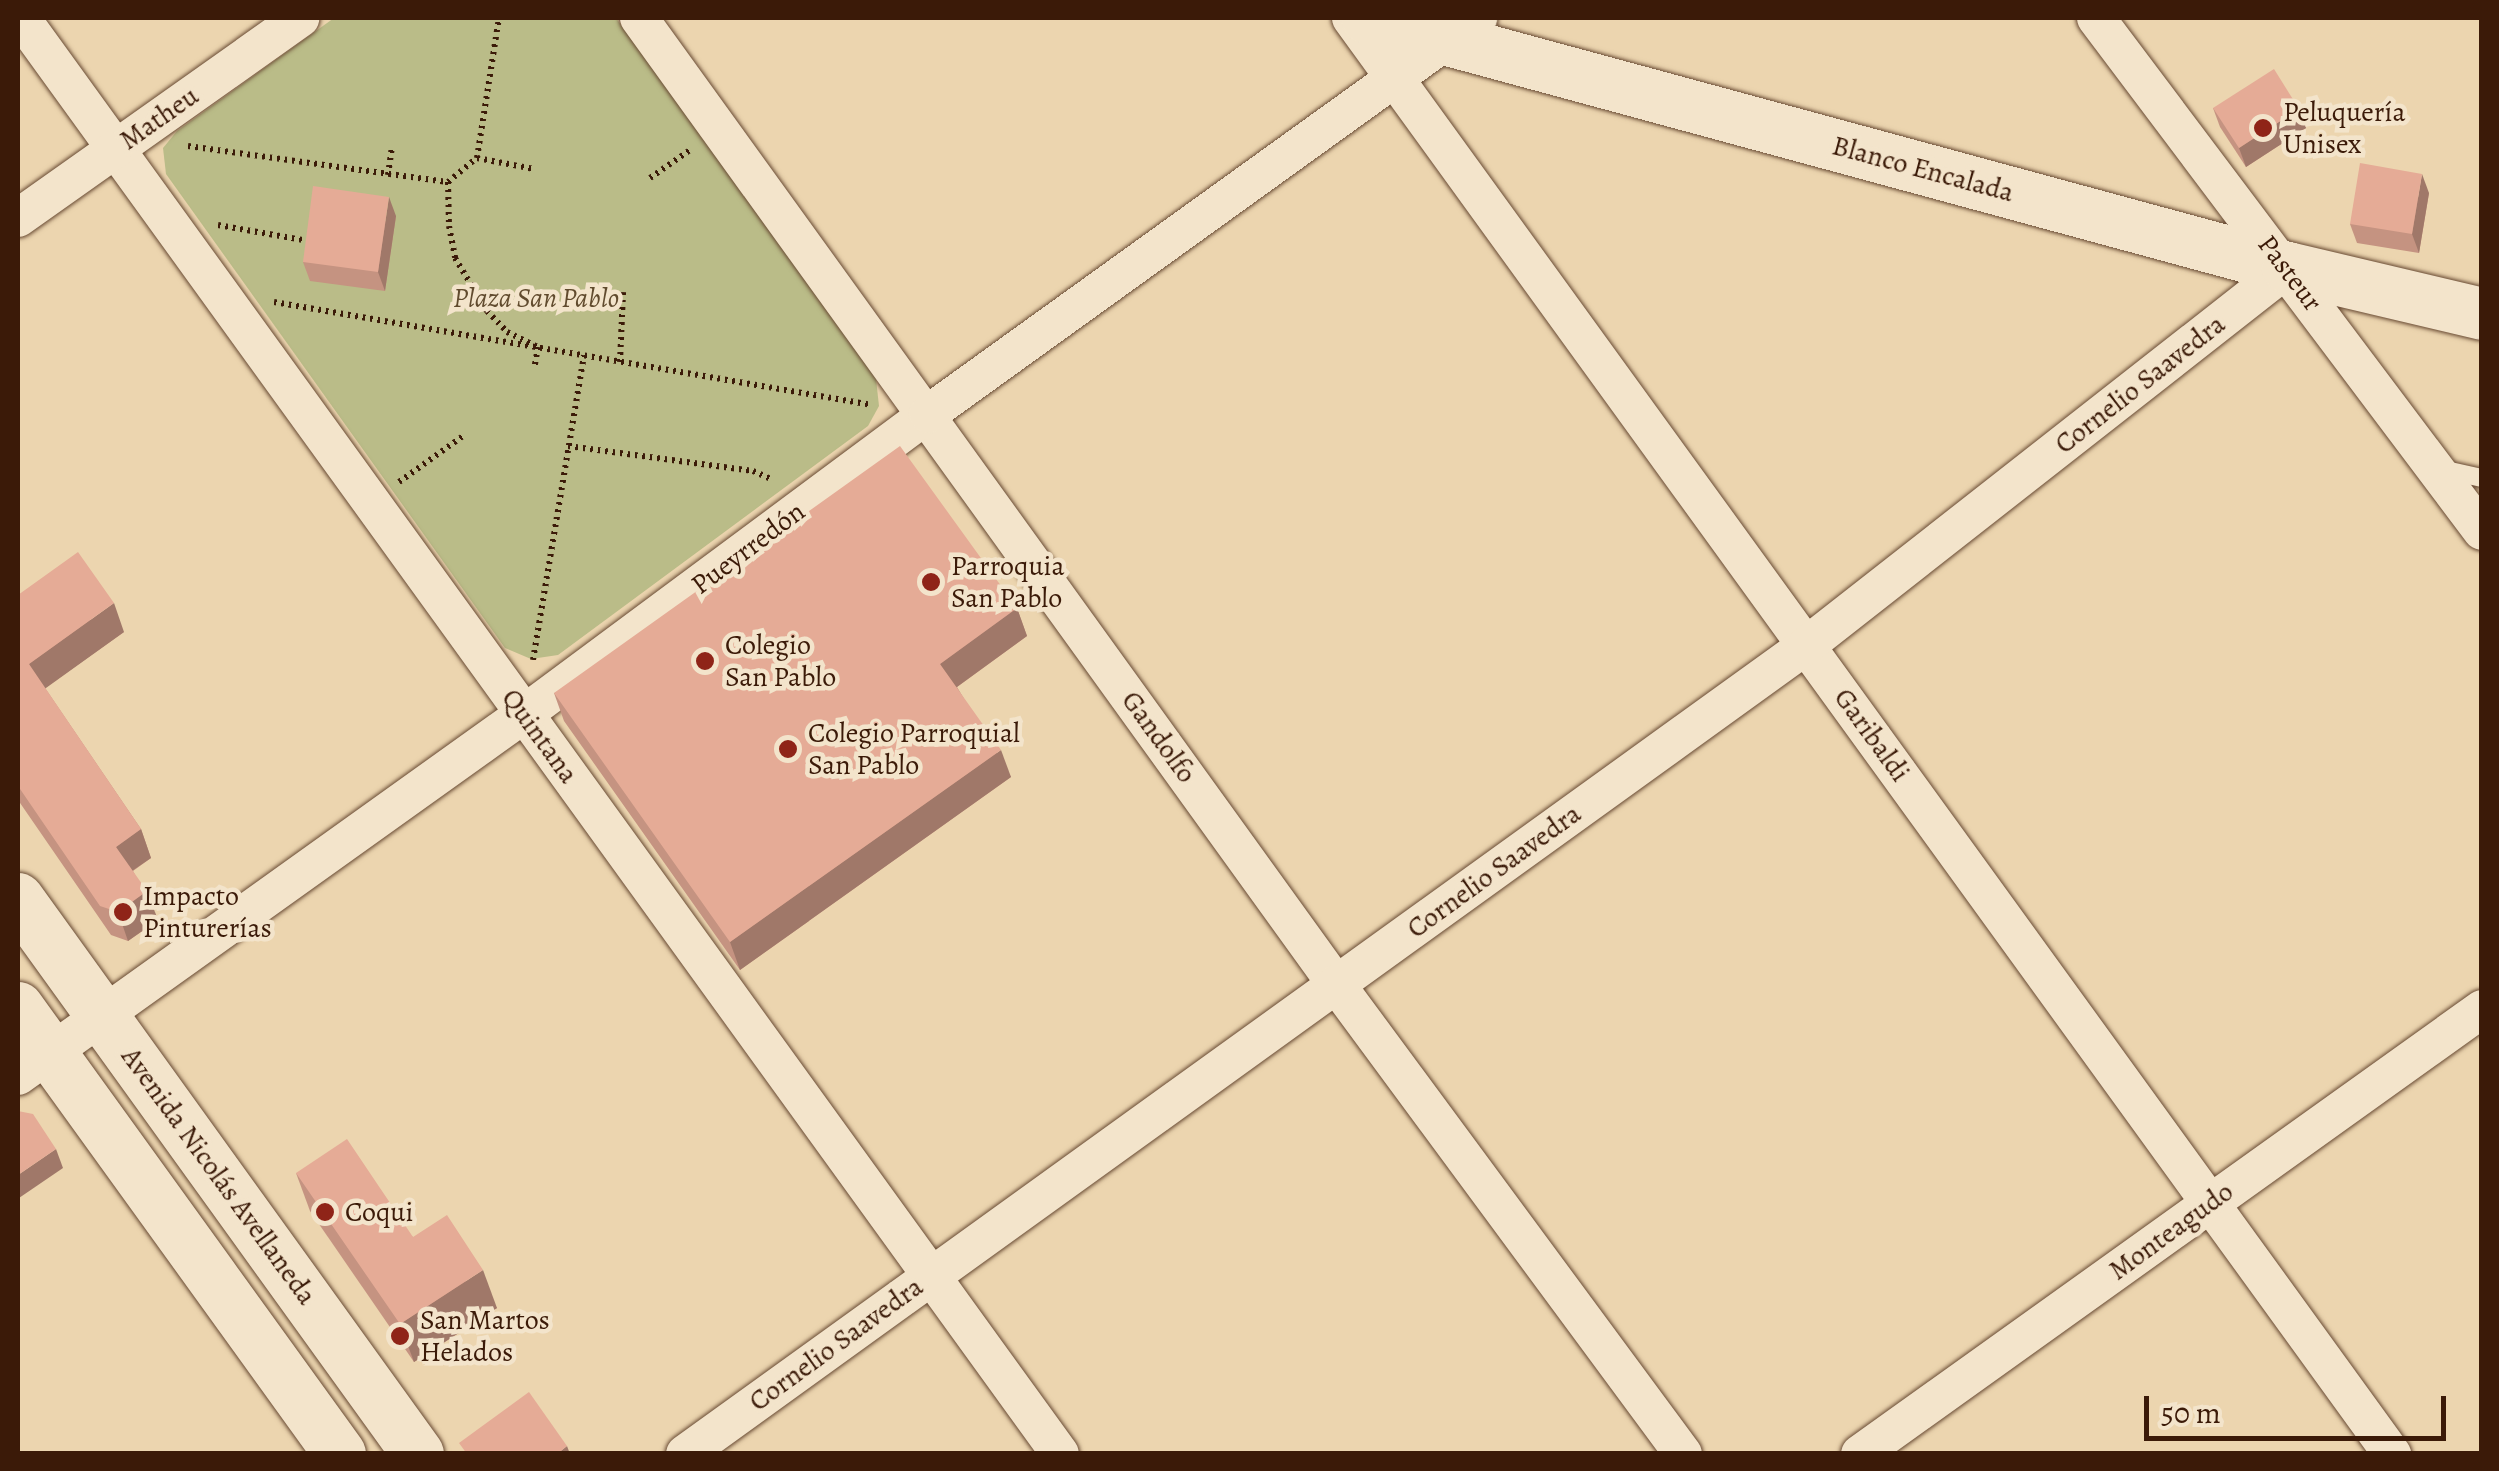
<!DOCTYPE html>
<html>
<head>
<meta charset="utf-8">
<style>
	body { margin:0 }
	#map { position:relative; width:2499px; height:1471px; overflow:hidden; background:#ecd5af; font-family:Alegreya,serif }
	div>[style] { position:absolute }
	.green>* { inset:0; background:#babc88 }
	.path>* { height:6px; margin-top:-3px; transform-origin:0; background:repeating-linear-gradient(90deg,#3b1a08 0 2.5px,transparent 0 7.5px) }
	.roads { filter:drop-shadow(0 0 2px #674932) drop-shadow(0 0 2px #674932) }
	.lane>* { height:18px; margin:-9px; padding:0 9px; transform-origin:9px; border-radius:9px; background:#f3e4cb }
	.street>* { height:38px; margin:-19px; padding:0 19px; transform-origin:19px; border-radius:19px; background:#f3e4cb }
	.secondary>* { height:52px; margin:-26px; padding:0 26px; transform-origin:26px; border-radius:26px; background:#f3e4cb }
	.wall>* { inset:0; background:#c59381 }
	.shaded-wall>* { inset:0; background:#a07869 }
	.building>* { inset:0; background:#e5ab96 }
	.dots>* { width:28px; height:28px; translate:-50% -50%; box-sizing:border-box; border:5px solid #f3e4cb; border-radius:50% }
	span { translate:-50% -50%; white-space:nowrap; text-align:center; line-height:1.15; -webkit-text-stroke:9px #f3e4cb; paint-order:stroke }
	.poi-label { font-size:28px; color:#3b1a08 }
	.left { translate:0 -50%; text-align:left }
	.street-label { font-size:28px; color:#3b1a08 }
	.park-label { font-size:28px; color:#614b2e; font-style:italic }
	.frame { position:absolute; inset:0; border:20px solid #3b1a08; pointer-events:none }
	.scale { position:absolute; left:2144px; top:1396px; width:302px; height:45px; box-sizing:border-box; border:5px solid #3b1a08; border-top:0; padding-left:12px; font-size:30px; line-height:35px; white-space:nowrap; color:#3b1a08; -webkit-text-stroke:8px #f3e4cb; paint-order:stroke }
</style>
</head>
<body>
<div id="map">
	<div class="green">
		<i style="clip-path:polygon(334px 18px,616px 18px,876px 379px,879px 406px,868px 426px,558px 655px,531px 659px,505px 648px,166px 174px,163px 148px,177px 131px)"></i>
	</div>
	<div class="path">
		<i style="left:188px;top:146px;width:262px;rotate:7.9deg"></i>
		<i style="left:448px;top:182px;width:38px;rotate:-40deg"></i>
		<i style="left:477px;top:158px;width:142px;rotate:-81.1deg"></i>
		<i style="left:477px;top:158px;width:58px;rotate:10.9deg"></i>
		<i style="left:388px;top:175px;width:27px;rotate:-82deg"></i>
		<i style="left:650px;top:178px;width:49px;rotate:-35deg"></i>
		<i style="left:448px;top:182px;width:44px;rotate:88.7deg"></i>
		<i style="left:449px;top:226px;width:33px;rotate:79deg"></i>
		<i style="left:455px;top:258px;width:62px;rotate:58.9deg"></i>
		<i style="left:487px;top:311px;width:29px;rotate:46deg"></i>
		<i style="left:507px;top:332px;width:34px;rotate:26deg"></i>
		<i style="left:538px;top:347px;width:22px;rotate:100deg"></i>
		<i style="left:218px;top:225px;width:97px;rotate:10deg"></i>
		<i style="left:274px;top:302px;width:607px;rotate:9.77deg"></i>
		<i style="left:620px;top:362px;width:70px;rotate:-87.5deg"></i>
		<i style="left:568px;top:446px;width:187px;rotate:7.7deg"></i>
		<i style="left:753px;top:471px;width:22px;rotate:24deg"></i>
		<i style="left:399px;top:482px;width:79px;rotate:-35.7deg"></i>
		<i style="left:533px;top:660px;width:309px;rotate:-80.5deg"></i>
	</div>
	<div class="roads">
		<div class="lane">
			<i style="left:2441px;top:469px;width:42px;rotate:12.4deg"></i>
		</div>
		<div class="street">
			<i style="left:21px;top:18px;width:1772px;rotate:54.11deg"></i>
			<i style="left:639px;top:18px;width:1191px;rotate:54.19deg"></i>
			<i style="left:1336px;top:984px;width:584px;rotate:53.56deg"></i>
			<i style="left:1351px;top:18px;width:1774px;rotate:54.06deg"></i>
			<i style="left:2096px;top:18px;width:642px;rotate:53.04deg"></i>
			<i style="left:18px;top:218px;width:346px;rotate:-35.3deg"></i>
			<i style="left:18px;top:1076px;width:622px;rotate:-35.58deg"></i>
			<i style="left:524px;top:714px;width:503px;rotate:-36.6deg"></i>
			<i style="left:928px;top:414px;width:678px;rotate:-35.75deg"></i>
			<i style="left:685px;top:1454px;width:1383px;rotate:-35.79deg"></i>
			<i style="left:1807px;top:645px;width:611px;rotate:-38.09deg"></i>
			<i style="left:1860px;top:1454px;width:765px;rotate:-35.58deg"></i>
		</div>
		<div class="secondary">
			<i style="left:1367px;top:18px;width:954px;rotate:15.19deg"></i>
			<i style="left:2288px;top:268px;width:199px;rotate:13.3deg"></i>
			<i style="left:18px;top:899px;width:684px;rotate:54.22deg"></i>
			<i style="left:18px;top:1008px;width:550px;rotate:54.17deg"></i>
		</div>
	</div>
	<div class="wall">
		<i style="clip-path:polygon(2213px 108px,2299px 109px,2306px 128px,2246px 167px,2220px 127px)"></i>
		<i style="clip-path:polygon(2429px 193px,2419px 253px,2357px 243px,2350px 224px)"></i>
		<i style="clip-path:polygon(396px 216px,385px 291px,310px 281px,303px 262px)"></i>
		<i style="clip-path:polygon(18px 595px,124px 632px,45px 688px,141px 829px,151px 858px,133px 871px,158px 920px,128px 941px,111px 935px,18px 800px)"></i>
		<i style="clip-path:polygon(1017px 608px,1027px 636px,957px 687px,1011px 777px,740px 970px,564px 721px,554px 693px)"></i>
		<i style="clip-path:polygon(296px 1173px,413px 1237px,497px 1308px,414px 1362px,310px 1211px)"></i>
	</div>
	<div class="shaded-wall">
		<i style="clip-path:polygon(2299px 109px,2306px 128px,2246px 167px,2239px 148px)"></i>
		<i style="clip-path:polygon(2422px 174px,2429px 193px,2419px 253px,2412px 234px)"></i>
		<i style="clip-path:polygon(389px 197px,396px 216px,385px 291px,378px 272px)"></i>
		<i style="clip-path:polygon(114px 603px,124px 632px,39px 693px,29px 664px)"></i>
		<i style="clip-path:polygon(1017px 608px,1027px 636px,950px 692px,940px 664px)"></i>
		<i style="clip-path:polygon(1001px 750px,1011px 777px,740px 970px,730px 942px)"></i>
		<i style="clip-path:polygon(141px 829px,151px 858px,126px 875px,116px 847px)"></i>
		<i style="clip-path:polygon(147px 891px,158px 920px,128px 941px,118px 912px)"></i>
		<i style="clip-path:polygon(56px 1149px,63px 1168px,19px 1198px,18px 1192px,18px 1175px)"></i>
		<i style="clip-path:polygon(483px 1270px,497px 1308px,414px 1362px,400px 1324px)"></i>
		<i style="clip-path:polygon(567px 1446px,570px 1454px,557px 1454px)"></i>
	</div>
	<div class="building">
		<i style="clip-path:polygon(2274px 69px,2299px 109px,2239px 148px,2213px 108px)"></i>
		<i style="clip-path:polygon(2360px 163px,2422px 174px,2412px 234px,2350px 224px)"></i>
		<i style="clip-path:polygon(313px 186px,389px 197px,378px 272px,303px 262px)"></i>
		<i style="clip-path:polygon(900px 446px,1017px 608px,940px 664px,1001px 750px,730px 942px,554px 693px)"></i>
		<i style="clip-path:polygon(78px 552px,114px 603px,29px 664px,141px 829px,116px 847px,147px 891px,118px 912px,100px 906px,18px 786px,18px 595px)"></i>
		<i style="clip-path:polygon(18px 1111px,33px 1114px,56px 1149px,18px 1175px)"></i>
		<i style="clip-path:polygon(347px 1139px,413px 1237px,447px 1215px,483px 1270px,400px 1324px,296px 1173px)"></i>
		<i style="clip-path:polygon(529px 1392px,567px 1446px,557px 1454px,467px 1454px,459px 1443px)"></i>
	</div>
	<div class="dots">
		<i style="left:2263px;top:128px;background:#8f2418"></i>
		<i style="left:931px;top:582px;background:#8f2418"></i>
		<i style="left:705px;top:661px;background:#8f2418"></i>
		<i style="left:788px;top:749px;background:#8f2418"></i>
		<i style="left:123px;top:912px;background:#8f2418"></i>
		<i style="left:325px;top:1212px;background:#8f2418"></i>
		<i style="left:400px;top:1336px;background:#8f2418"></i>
	</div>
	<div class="poi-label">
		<span class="left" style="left:2283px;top:128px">Peluquería<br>Unisex</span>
		<span class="left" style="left:951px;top:582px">Parroquia<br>San Pablo</span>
		<span class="left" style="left:725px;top:661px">Colegio<br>San Pablo</span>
		<span class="left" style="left:808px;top:749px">Colegio Parroquial<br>San Pablo</span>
		<span class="left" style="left:143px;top:912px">Impacto<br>Pinturerías</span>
		<span class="left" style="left:345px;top:1212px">Coqui</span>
		<span class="left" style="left:420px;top:1336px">San Martos<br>Helados</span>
	</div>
	<div class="street-label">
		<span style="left:159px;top:118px;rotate:-35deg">Matheu</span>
		<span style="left:1923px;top:169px;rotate:15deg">Blanco Encalada</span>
		<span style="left:2290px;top:273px;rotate:53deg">Pasteur</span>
		<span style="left:2140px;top:384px;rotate:-38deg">Cornelio Saavedra</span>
		<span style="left:748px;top:548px;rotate:-37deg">Pueyrredón</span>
		<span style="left:1872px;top:735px;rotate:54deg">Garibaldi</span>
		<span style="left:540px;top:736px;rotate:54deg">Quintana</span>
		<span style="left:1159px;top:737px;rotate:54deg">Gandolfo</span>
		<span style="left:1494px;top:871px;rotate:-36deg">Cornelio Saavedra</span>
		<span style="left:219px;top:1176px;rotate:54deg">Avenida Nicolás Avellaneda</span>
		<span style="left:2171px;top:1231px;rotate:-36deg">Monteagudo</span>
		<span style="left:836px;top:1344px;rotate:-36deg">Cornelio Saavedra</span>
	</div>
	<div class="park-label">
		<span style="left:536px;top:298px">Plaza San Pablo</span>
	</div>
	<div class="frame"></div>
	<div class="scale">50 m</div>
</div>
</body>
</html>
